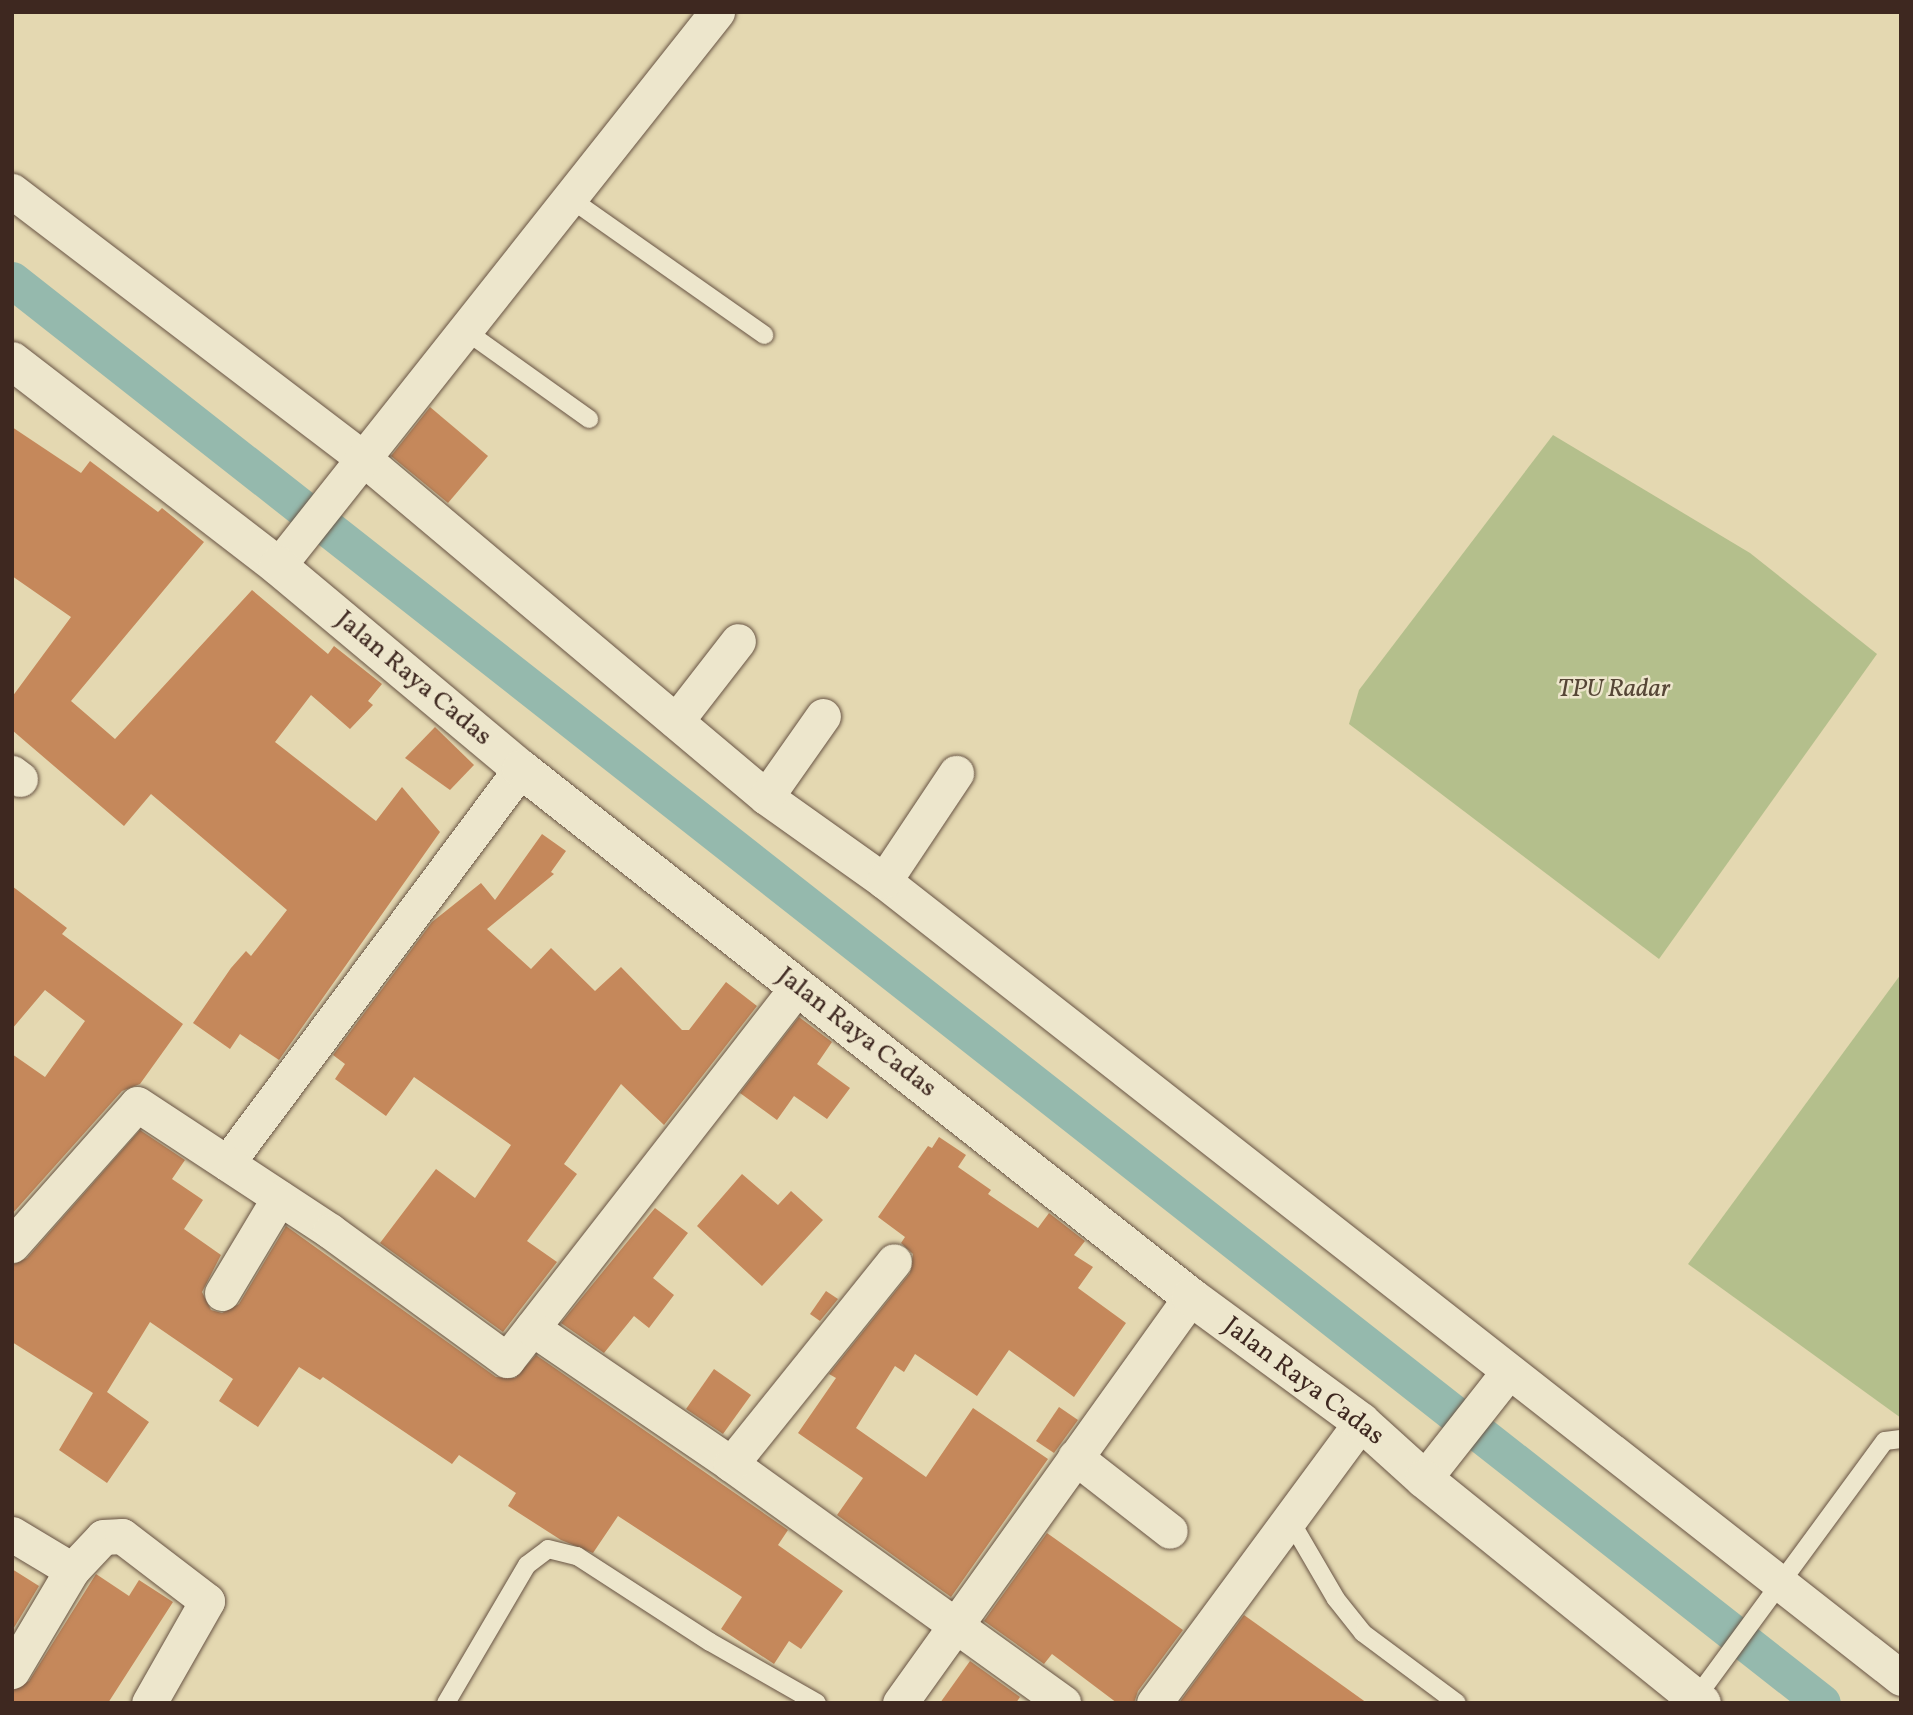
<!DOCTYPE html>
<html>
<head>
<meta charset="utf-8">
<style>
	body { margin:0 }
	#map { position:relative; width:1913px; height:1715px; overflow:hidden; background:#e4d8b1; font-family:Vollkorn,serif }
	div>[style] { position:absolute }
	.green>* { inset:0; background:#b4bf8c }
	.canal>* { height:37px; margin:-18.5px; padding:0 18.5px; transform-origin:18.5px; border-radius:18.5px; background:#95b9ad }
	.building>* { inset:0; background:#c5885b }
	.roads { filter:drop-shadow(0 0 2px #685444) drop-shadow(0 0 2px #685444) }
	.lane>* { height:18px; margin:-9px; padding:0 9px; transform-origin:9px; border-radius:9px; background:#ede6cc }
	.street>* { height:35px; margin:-17.5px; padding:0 17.5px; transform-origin:17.5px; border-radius:17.5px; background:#ede6cc }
	.secondary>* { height:38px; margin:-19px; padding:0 19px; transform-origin:19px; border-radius:19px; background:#ede6cc }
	span { translate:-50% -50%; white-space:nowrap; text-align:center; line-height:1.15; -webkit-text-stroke:5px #ede6cc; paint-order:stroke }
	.street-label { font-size:26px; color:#3e2820 }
	.park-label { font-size:26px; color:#564636; font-style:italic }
	.frame { position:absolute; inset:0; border:14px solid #3e2820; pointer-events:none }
</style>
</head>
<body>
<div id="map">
	<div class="green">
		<i style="clip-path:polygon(1553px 435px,1750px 553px,1877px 654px,1659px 959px,1349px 724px,1359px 690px)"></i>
		<i style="clip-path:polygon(1901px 974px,1901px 1418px,1688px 1264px)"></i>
	</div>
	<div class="canal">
		<i style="left:12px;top:280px;width:2302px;rotate:38.17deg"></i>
	</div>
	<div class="building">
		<i style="clip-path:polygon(430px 407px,488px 456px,448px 503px,391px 456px)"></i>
		<i style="clip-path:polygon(12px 427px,81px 473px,90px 461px,158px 512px,162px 508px,204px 542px,71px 701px,115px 739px,252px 590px,328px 654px,334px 646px,382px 684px,368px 701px,373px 705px,350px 729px,311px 695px,275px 742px,376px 821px,402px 787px,440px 832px,279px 1060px,240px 1034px,230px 1049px,193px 1023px,231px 968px,246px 951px,251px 956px,287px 910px,151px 794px,124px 826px,12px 730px,12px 697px,71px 617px,12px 576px)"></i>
		<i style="clip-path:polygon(435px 727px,474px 765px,450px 790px,405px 758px)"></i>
		<i style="clip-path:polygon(542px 834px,566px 851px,551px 872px,554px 874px,487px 929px,531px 969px,551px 948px,595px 991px,621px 967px,682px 1030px,689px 1030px,726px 982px,757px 1006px,664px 1125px,621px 1084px,564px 1164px,577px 1174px,527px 1241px,557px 1262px,503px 1332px,380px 1243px,436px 1169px,475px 1198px,511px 1145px,414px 1077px,386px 1116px,335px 1079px,345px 1064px,333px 1055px,432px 922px,481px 883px,495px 900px)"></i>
		<i style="clip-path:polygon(12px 886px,67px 928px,62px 934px,183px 1024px,140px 1084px,122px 1091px,12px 1214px,12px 1054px,45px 1077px,85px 1021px,45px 990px,12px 1029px)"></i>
		<i style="clip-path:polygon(799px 1017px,832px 1042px,817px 1064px,850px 1088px,827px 1119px,794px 1096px,777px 1120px,740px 1093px)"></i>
		<i style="clip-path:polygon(140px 1130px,185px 1160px,172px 1179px,203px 1200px,184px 1229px,221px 1255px,202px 1292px,211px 1310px,222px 1313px,239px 1304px,286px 1226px,496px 1377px,515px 1378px,536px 1355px,788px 1530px,778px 1545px,843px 1591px,801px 1649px,789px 1641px,774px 1664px,721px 1629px,742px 1597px,618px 1516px,593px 1553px,561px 1540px,508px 1506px,516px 1493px,459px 1455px,452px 1464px,323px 1377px,320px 1380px,299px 1367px,258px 1427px,219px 1401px,233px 1379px,150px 1322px,107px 1392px,149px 1422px,107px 1483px,59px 1450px,93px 1393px,12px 1342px,12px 1265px,27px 1258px)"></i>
		<i style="clip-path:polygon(939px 1137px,966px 1155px,958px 1167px,991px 1190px,988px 1194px,1038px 1228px,1049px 1213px,1085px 1241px,1074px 1255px,1093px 1267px,1078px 1288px,1126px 1323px,1074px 1397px,1009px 1350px,977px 1396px,915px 1354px,904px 1372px,895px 1366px,856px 1428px,926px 1477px,973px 1408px,1048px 1459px,951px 1597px,837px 1515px,863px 1478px,798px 1433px,836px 1378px,829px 1374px,910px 1273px,913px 1254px,901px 1243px,905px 1237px,878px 1217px,928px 1146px,932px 1148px)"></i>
		<i style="clip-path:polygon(742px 1174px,778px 1205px,791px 1191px,823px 1220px,762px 1286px,697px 1226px)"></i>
		<i style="clip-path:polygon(655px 1208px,688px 1233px,653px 1278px,674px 1295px,649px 1328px,634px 1316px,604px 1353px,561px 1323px)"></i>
		<i style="clip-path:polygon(826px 1291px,838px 1299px,820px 1321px,810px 1314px)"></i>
		<i style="clip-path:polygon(714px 1369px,751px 1395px,723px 1434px,686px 1409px)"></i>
		<i style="clip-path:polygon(1059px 1407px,1078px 1420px,1054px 1453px,1036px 1441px)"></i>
		<i style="clip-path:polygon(1047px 1533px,1183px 1630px,1138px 1691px,1134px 1703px,1117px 1703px,1052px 1654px,1044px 1664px,984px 1621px)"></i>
		<i style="clip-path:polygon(12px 1569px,39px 1586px,12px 1631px)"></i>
		<i style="clip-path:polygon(96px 1574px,129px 1596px,139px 1580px,173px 1602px,108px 1703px,12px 1703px,12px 1691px,29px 1681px)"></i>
		<i style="clip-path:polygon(1244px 1615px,1367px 1703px,1179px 1703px)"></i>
		<i style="clip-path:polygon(970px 1661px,1020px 1697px,1016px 1703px,940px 1703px)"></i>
	</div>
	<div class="roads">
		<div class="lane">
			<i style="left:568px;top:197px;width:240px;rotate:35.1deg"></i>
			<i style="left:463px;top:329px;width:155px;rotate:35.5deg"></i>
			<i style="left:1290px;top:1520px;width:91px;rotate:59.8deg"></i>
			<i style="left:1336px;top:1599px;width:43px;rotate:51.5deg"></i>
			<i style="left:1363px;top:1633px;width:117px;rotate:36.7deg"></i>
			<i style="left:1696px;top:1698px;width:319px;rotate:-53.7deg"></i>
			<i style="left:1885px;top:1441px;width:16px;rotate:-7deg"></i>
			<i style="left:446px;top:1703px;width:160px;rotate:-59.6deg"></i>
			<i style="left:527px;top:1565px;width:26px;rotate:-37deg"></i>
			<i style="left:548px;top:1549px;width:30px;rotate:14deg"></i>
			<i style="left:577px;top:1556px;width:158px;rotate:32.9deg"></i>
			<i style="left:710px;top:1642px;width:123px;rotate:29.7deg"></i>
		</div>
		<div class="street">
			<i style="left:12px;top:191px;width:442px;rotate:37.3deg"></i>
			<i style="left:364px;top:459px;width:525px;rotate:40.06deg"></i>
			<i style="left:766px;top:797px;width:145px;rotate:35.4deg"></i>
			<i style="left:884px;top:881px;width:1292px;rotate:38.08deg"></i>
			<i style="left:278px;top:566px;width:707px;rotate:-51.61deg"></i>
			<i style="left:676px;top:721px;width:101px;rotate:-52.2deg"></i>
			<i style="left:12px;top:773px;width:10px;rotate:37deg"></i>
			<i style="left:766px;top:797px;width:99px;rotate:-54.9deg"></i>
			<i style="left:884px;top:881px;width:130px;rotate:-56.3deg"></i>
			<i style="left:227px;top:1163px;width:492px;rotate:-53.3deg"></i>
			<i style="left:12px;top:1245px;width:188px;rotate:-48.4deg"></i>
			<i style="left:137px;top:1104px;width:231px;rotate:33.3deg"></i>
			<i style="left:330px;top:1231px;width:219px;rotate:36.1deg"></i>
			<i style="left:507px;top:1360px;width:472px;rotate:-52.1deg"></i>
			<i style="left:222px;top:1293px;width:111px;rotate:-59deg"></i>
			<i style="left:532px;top:1328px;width:241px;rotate:34.3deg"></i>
			<i style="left:731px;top:1464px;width:409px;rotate:35.7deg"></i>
			<i style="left:1075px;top:1457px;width:120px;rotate:37.9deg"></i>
			<i style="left:731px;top:1464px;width:260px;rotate:-51.2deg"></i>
			<i style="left:1424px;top:1479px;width:137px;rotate:-51.8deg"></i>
			<i style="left:12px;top:1534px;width:70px;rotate:31deg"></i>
			<i style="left:12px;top:1671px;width:117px;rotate:-59.3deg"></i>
			<i style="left:72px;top:1570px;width:45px;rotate:-46.8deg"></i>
			<i style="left:103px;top:1537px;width:19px;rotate:-3deg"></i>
			<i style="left:122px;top:1536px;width:107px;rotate:37.4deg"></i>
			<i style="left:207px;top:1601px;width:117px;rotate:119.6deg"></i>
			<i style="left:900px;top:1703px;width:500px;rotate:-54.4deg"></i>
			<i style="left:1154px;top:1703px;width:349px;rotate:-53.6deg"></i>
		</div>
		<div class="secondary">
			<i style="left:12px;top:361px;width:336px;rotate:37.6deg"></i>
			<i style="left:278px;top:566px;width:317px;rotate:39.9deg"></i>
			<i style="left:521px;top:769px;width:853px;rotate:38.24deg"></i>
			<i style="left:1191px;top:1297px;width:211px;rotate:36.3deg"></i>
			<i style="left:1361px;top:1422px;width:85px;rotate:42.1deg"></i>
			<i style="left:1424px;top:1479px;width:357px;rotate:38.9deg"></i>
		</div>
	</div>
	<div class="street-label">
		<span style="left:413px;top:679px;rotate:40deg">Jalan Raya Cadas</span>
		<span style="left:856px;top:1033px;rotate:38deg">Jalan Raya Cadas</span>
		<span style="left:1303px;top:1382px;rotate:37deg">Jalan Raya Cadas</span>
	</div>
	<div class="park-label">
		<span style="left:1614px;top:690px">TPU Radar</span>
	</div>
	<div class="frame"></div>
</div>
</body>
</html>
